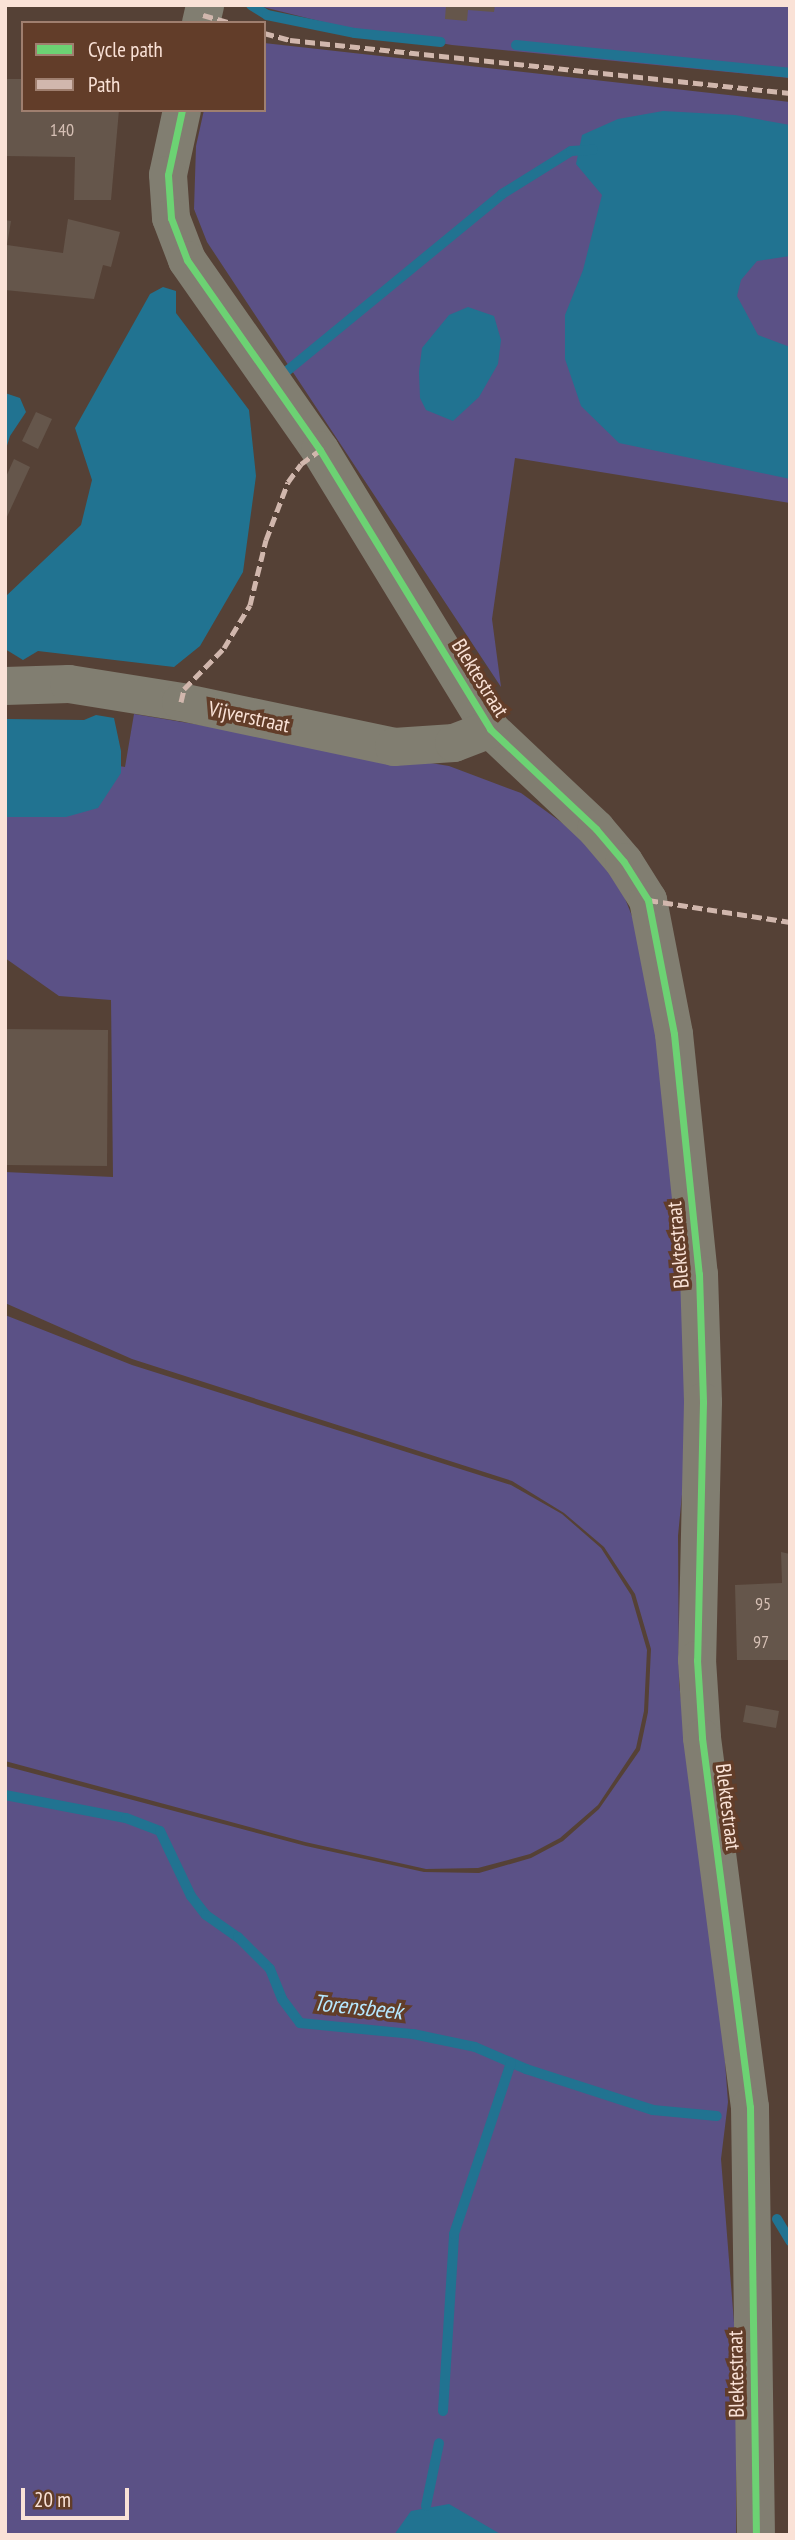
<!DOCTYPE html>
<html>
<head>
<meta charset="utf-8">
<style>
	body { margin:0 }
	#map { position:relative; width:795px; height:2540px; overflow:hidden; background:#554136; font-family:"PT Sans Narrow",sans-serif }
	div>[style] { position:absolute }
	.green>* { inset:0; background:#5b5186 }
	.water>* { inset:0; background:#217391 }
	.stream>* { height:10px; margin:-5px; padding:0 5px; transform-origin:5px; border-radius:5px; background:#217391 }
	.building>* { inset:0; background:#65564b }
	.street>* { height:38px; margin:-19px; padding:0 19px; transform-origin:19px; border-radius:19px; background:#817e71 }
	.quiet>* { height:5px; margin-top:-2.5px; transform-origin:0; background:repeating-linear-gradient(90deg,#d1b7ad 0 10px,transparent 0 15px) }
	.cycleway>* { height:7px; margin:-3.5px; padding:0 3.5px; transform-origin:3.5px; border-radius:3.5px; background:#6cd273 }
	span { translate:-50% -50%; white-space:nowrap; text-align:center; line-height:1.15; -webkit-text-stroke:7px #623d29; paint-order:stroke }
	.number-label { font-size:18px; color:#d5bfb4 }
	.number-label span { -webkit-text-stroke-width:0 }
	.street-label { font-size:21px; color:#fae2d7 }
	.water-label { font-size:23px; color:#b5e7fe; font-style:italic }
	.frame { position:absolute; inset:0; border:7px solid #fae2d7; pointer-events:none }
	.legend { position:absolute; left:21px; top:21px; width:245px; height:91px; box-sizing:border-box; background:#623d29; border:2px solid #9f7f6f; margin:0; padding:9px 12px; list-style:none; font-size:21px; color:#fae2d7 }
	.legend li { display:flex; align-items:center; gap:14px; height:35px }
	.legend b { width:35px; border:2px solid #9f7f6f }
	.scale { position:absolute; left:21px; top:2488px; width:108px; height:32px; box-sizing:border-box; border:4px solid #fae2d7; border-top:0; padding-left:9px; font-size:21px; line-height:24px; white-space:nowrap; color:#fae2d7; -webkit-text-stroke:5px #623d29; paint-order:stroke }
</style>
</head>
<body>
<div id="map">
	<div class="green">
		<i style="clip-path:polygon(255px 5px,790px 5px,790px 78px,452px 45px,339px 26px)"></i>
		<i style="clip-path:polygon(264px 43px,790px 102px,790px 503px,515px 458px,492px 619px,501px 687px,207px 242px,194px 209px,196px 146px,204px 110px,264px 110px)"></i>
		<i style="clip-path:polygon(134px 714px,449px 766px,521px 793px,583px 838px,616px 876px,650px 961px,686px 1285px,689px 1421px,678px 1536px,679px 1684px,720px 1995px,728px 2102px,721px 2159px,736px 2348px,736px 2535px,5px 2535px,5px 1766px,306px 1846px,424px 1872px,479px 1873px,531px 1858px,563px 1841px,599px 1809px,640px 1750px,648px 1712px,651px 1649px,635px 1594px,604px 1547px,564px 1513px,512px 1481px,132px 1359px,5px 1303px,5px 1172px,113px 1177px,111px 1000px,59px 996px,5px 958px,5px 747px,125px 767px)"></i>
		<i style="clip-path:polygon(5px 1315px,132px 1365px,511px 1485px,562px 1514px,601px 1548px,631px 1595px,647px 1650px,644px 1711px,636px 1748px,598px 1805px,560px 1838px,530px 1854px,478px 1868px,426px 1869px,305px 1842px,5px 1761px)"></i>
	</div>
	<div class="water">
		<i style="clip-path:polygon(663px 111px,735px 115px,790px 125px,790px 256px,757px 261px,741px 280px,737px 296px,758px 335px,790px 347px,790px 479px,619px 443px,581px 406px,565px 359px,565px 315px,583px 270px,602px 195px,576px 164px,582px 135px,618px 119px)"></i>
		<i style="clip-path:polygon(163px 287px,176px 291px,176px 313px,249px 410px,256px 476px,243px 572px,200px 646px,174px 667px,38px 651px,23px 660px,5px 649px,5px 597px,81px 525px,92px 480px,75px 428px,150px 294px)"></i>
		<i style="clip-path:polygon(468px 307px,494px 316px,501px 340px,498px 364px,479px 397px,453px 421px,426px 410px,420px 398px,419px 372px,422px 348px,449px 315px)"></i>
		<i style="clip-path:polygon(5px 393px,20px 398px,26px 412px,10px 436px,5px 452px)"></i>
		<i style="clip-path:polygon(96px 715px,114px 718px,121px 751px,121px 773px,98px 808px,66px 817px,5px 817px,5px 719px,84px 720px)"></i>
		<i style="clip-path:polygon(449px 2504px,502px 2535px,394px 2535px,411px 2511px)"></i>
	</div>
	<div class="stream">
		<i style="left:251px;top:5px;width:19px;rotate:32deg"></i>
		<i style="left:267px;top:15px;width:90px;rotate:11.6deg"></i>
		<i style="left:355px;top:33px;width:86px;rotate:6deg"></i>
		<i style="left:516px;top:45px;width:275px;rotate:5.8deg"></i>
		<i style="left:282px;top:375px;width:285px;rotate:-39.4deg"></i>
		<i style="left:502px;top:194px;width:81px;rotate:-31.9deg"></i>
		<i style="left:571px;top:151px;width:22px;rotate:-3deg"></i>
		<i style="left:5px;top:1795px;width:123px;rotate:10.8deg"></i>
		<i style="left:126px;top:1818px;width:36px;rotate:21deg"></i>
		<i style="left:160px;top:1831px;width:72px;rotate:64.5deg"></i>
		<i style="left:191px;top:1896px;width:24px;rotate:52deg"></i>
		<i style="left:206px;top:1915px;width:39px;rotate:35deg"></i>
		<i style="left:238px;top:1937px;width:45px;rotate:45deg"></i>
		<i style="left:270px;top:1969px;width:32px;rotate:68deg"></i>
		<i style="left:282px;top:1999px;width:30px;rotate:53deg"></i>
		<i style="left:300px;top:2023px;width:114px;rotate:5.6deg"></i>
		<i style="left:413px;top:2034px;width:63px;rotate:11.8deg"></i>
		<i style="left:475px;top:2047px;width:56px;rotate:23.3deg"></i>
		<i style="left:526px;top:2069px;width:133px;rotate:17.9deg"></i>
		<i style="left:653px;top:2110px;width:64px;rotate:5.4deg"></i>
		<i style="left:777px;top:2219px;width:26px;rotate:59deg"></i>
		<i style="left:443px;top:2411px;width:177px;rotate:-86.4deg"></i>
		<i style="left:454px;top:2234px;width:180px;rotate:-71.6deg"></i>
		<i style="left:426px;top:2506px;width:64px;rotate:-78.3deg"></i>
	</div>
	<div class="building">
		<i style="clip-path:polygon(446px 5px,495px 5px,494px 12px,468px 10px,467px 21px,445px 19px)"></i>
		<i style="clip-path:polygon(5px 79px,23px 79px,23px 110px,119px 110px,111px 200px,74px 200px,75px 157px,5px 156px)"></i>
		<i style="clip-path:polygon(68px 219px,120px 232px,111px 267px,103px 265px,94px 299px,5px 290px,5px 220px,11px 221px,7px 245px,63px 253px)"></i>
		<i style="clip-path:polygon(36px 412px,52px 419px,38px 449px,22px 441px)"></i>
		<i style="clip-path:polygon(14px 459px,30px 467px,5px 521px,5px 479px)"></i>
		<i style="clip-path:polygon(5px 1029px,108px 1030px,107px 1166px,5px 1165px)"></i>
		<i style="clip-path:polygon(781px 1552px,790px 1554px,790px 1660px,737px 1660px,735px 1585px,782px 1583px)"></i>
		<i style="clip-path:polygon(746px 1705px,779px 1711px,776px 1728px,743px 1722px)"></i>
	</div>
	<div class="street">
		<i style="left:201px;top:23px;width:18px;rotate:-77deg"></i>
		<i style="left:182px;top:110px;width:66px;rotate:102.2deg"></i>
		<i style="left:168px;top:175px;width:43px;rotate:86deg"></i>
		<i style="left:171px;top:218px;width:45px;rotate:69.1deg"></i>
		<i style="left:187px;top:260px;width:232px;rotate:55deg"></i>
		<i style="left:320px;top:450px;width:327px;rotate:58.6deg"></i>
		<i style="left:490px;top:729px;width:146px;rotate:43.3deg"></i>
		<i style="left:596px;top:829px;width:43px;rotate:49.7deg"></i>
		<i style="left:624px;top:862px;width:45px;rotate:57.7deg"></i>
		<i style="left:648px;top:900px;width:136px;rotate:79deg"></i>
		<i style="left:674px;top:1034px;width:241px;rotate:84.1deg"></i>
		<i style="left:699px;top:1274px;width:128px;rotate:88.2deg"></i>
		<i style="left:703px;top:1402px;width:258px;rotate:91.3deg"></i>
		<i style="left:697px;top:1660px;width:78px;rotate:86.3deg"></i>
		<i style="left:702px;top:1738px;width:372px;rotate:82.6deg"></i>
		<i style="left:750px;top:2107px;width:428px;rotate:89.2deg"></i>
		<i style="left:5px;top:686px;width:64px;rotate:-1.8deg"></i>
		<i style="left:69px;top:684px;width:113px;rotate:9.1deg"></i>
		<i style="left:181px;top:702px;width:218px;rotate:11.9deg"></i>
		<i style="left:394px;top:747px;width:60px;rotate:-3.8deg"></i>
		<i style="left:454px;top:743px;width:39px;rotate:-21deg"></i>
	</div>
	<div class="quiet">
		<i style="left:203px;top:15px;width:29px;rotate:16deg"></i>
		<i style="left:264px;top:33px;width:27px;rotate:15deg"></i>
		<i style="left:290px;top:40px;width:503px;rotate:6.05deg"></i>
		<i style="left:181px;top:702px;width:13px;rotate:-77deg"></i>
		<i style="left:184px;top:689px;width:57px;rotate:-45.7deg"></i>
		<i style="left:224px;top:648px;width:50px;rotate:-58.8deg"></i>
		<i style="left:250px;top:605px;width:67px;rotate:-76.2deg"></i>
		<i style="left:266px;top:540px;width:62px;rotate:-69.2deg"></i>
		<i style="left:288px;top:482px;width:22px;rotate:-54deg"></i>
		<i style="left:301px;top:464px;width:24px;rotate:-36deg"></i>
		<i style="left:648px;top:900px;width:144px;rotate:8.8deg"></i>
	</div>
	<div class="cycleway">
		<i style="left:182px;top:110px;width:66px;rotate:102.2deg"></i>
		<i style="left:168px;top:175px;width:43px;rotate:86deg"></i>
		<i style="left:171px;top:218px;width:45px;rotate:69.1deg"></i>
		<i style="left:187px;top:260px;width:232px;rotate:55deg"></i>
		<i style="left:320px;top:450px;width:327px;rotate:58.6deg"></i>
		<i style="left:490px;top:729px;width:146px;rotate:43.3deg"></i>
		<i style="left:596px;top:829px;width:43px;rotate:49.7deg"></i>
		<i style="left:624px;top:862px;width:45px;rotate:57.7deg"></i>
		<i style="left:648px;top:900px;width:136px;rotate:79deg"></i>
		<i style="left:674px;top:1034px;width:241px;rotate:84.1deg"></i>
		<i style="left:699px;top:1274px;width:128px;rotate:88.2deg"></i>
		<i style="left:703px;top:1402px;width:258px;rotate:91.3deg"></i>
		<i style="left:697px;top:1660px;width:78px;rotate:86.3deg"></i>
		<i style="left:702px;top:1738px;width:372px;rotate:82.6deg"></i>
		<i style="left:750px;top:2107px;width:428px;rotate:89.2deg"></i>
	</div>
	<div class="number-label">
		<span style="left:62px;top:130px">140</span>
		<span style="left:763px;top:1604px">95</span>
		<span style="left:761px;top:1642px">97</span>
	</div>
	<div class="street-label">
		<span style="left:480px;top:678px;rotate:58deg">Blektestraat</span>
		<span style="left:249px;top:717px;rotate:12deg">Vijverstraat</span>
		<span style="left:678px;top:1245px;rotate:-95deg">Blektestraat</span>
		<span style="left:728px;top:1807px;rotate:83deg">Blektestraat</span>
		<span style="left:736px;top:2374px;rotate:-91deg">Blektestraat</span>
	</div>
	<div class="water-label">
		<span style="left:358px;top:2007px;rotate:6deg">Torensbeek</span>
	</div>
	<div class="frame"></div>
	<ul class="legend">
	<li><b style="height:9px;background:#6cd273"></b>Cycle path</li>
	<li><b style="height:9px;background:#d1b7ad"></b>Path</li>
	</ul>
	<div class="scale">20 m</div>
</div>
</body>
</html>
